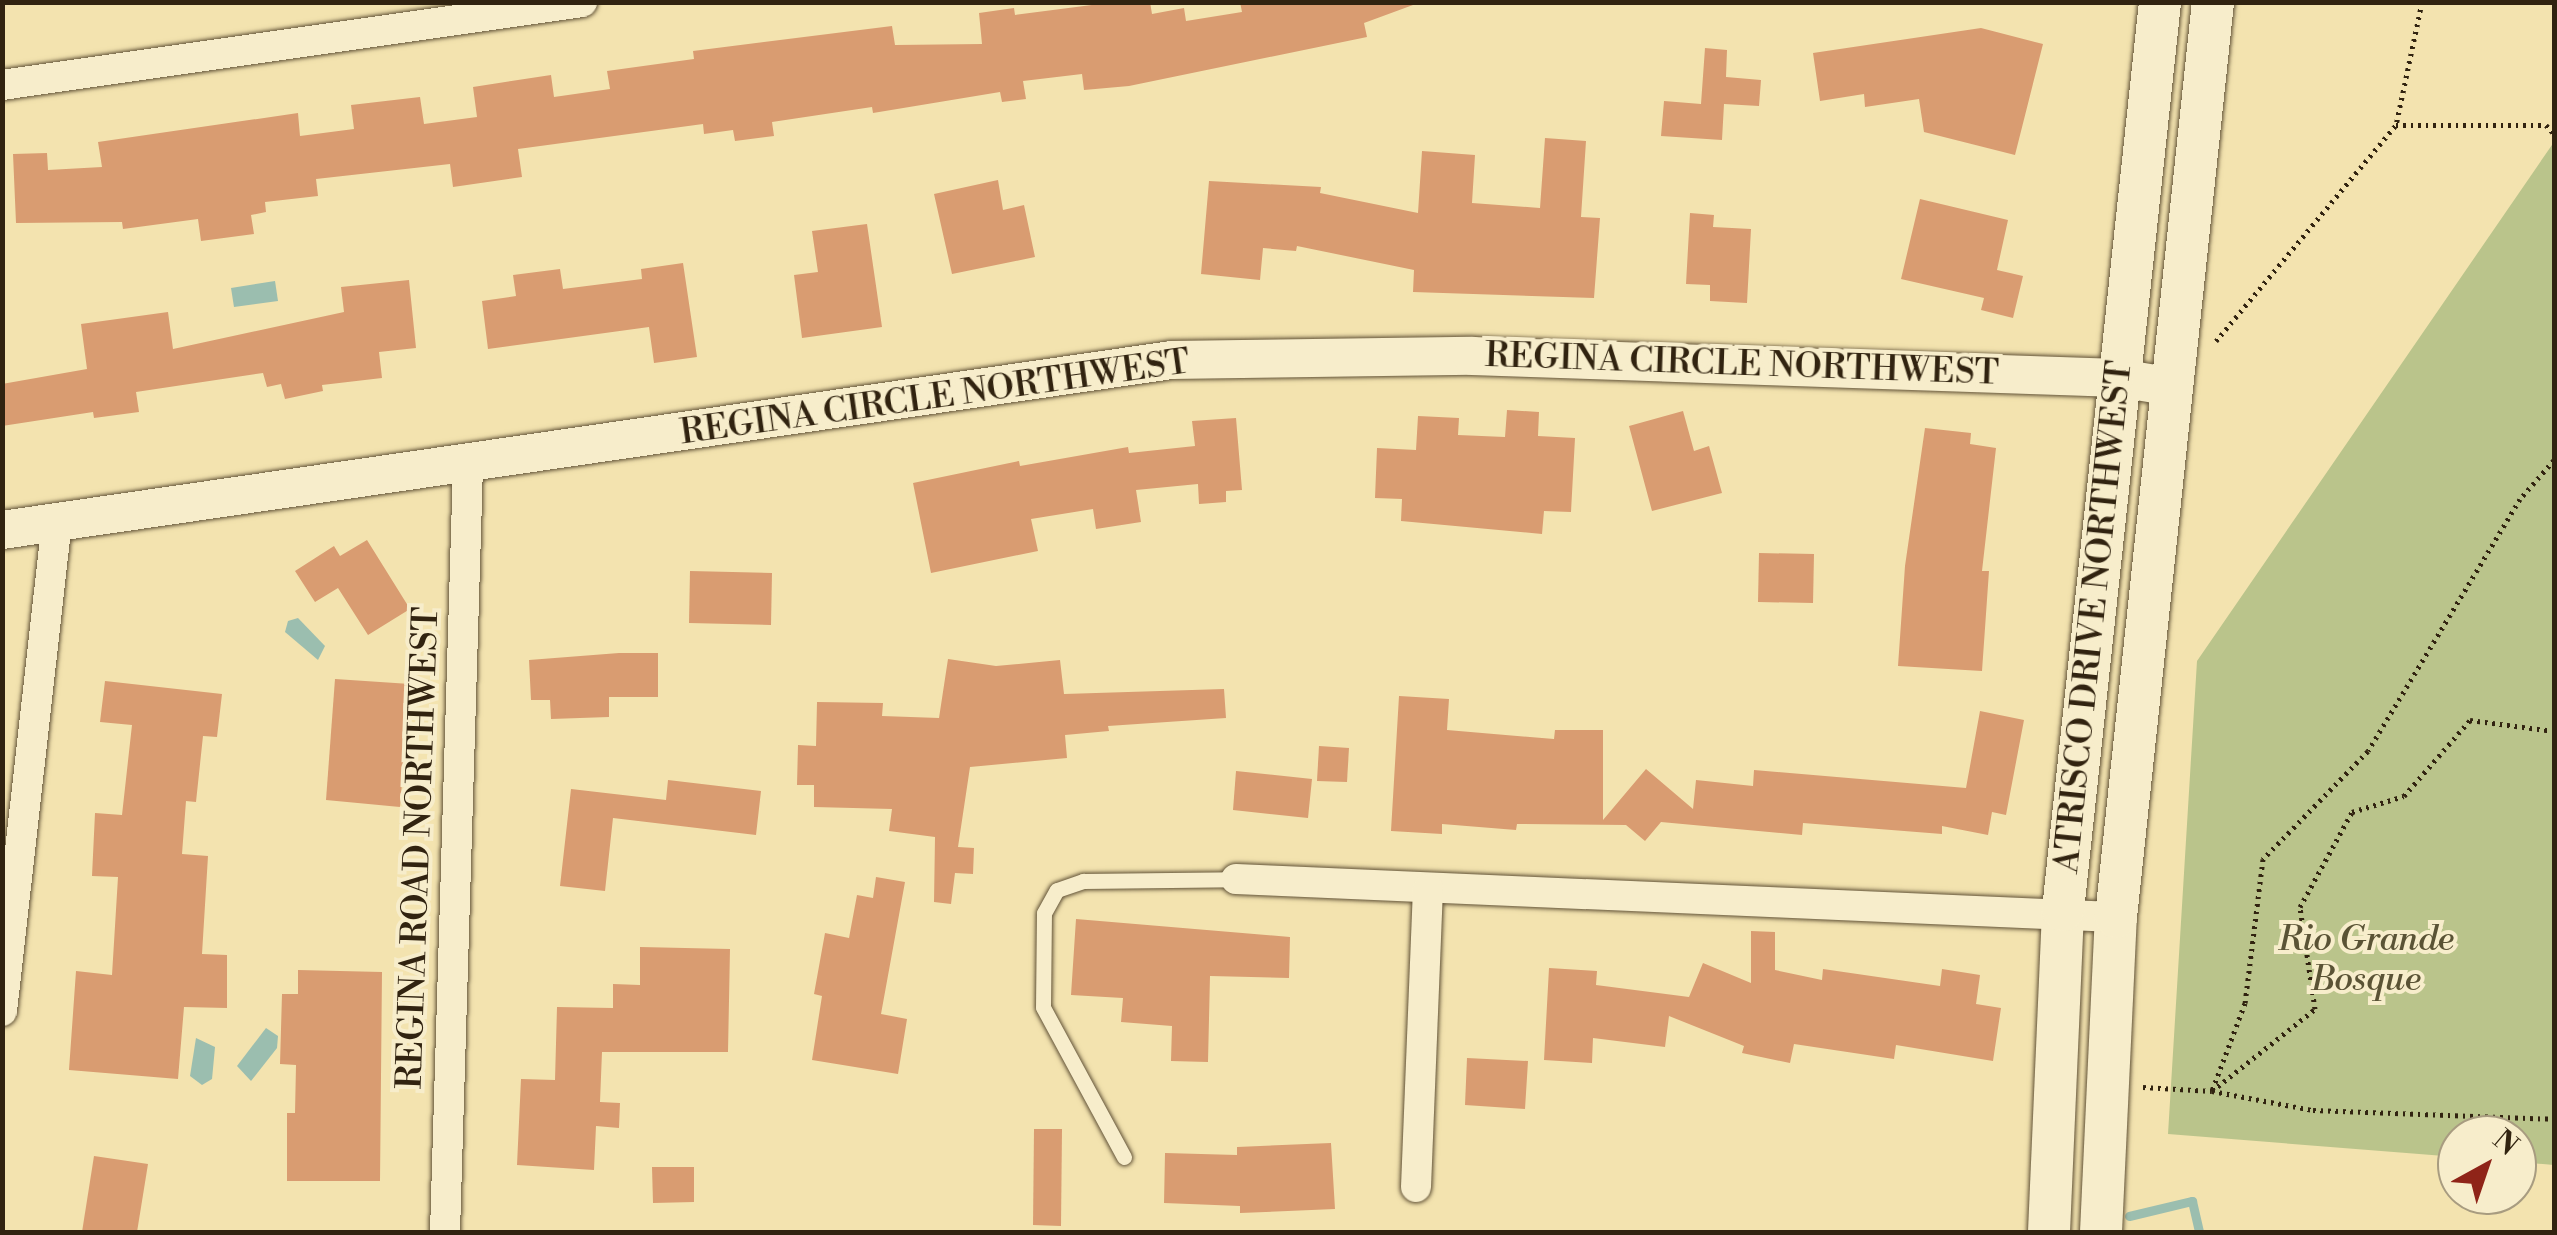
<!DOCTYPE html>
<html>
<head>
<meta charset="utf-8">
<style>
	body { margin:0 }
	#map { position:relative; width:2557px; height:1235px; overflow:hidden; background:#f3e3af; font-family:"Libre Bodoni",serif }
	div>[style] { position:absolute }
	.green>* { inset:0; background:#bac48b }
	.water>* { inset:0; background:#9bbeaf }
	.stream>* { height:9px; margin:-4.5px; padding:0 4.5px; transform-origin:4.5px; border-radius:4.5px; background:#9bbeaf }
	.building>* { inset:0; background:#d99c71 }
	.path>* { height:5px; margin-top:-2.5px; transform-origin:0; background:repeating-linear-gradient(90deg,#312310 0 2.5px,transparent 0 7.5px) }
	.roads { filter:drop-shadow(0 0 2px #625338) drop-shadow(0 0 2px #625338) }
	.service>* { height:15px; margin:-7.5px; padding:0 7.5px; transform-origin:7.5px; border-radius:7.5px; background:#f7edcb }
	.minor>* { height:30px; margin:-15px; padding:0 15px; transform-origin:15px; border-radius:15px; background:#f7edcb }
	.tertiary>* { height:38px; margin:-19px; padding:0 19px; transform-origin:19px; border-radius:19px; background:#f7edcb }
	.secondary>* { height:42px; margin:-21px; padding:0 21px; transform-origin:21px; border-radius:21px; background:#f7edcb }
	span { translate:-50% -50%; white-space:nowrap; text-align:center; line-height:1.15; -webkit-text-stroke:8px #f7edcb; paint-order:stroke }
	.street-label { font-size:35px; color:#312310 }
	.park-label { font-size:35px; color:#5a5335; font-style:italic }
	.frame { position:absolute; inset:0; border:5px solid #312310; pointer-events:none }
	.north { position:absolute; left:2437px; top:1115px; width:100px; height:100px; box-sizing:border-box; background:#f7edcb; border:2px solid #a89c80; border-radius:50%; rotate:40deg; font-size:28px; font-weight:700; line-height:40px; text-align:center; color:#312310 }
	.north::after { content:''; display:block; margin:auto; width:35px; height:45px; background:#8f2418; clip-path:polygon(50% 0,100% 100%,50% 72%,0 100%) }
</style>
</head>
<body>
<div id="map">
	<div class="green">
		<i style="clip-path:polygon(2554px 142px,2554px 1165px,2517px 1162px,2517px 1135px,2457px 1135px,2457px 1157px,2168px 1134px,2197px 661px)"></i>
	</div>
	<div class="water">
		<i style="clip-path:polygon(275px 281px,278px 301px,234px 307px,231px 288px)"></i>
		<i style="clip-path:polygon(298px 618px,325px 646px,318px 660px,285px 632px,288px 621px)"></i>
		<i style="clip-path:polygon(266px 1028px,278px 1036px,277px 1048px,251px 1081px,237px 1066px)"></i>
		<i style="clip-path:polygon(196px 1038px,215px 1047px,212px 1079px,202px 1085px,190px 1076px)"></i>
	</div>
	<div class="stream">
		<i style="left:2129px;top:1216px;width:65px;rotate:-13.4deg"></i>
		<i style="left:2192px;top:1201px;width:32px;rotate:77deg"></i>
	</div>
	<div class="building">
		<i style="clip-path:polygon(1115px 2px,1150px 2px,1152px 14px,1184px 8px,1186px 21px,1242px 12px,1240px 2px,1413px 5px,1364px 23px,1367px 37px,1129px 86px,1084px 90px,1082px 74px,1023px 81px,1026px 99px,1002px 102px,1000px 92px,873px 113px,872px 107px,772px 122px,774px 136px,735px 141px,733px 130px,704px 134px,703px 124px,518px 149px,522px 177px,453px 187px,450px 164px,316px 179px,318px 196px,265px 202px,266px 212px,251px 215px,254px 234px,201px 241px,198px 219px,123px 229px,122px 222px,16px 223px,13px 154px,47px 153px,48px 170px,102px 167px,98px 142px,298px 113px,300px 136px,354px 129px,351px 105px,420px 97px,424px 124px,477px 117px,473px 87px,551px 75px,554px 97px,610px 89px,607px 71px,694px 59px,693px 51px,892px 26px,895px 45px,982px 44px,979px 13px,1014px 8px,1015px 15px)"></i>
		<i style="clip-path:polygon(1981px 28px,2043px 44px,2015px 155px,1924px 132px,1919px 99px,1865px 107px,1864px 94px,1820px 101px,1813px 53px)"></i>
		<i style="clip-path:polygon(1705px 48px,1727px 50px,1726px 77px,1761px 80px,1759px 106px,1724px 104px,1722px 140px,1661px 136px,1664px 101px,1701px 104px)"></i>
		<i style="clip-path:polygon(1545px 138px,1586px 141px,1581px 217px,1600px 218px,1594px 298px,1413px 292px,1414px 270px,1297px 246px,1296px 251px,1263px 248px,1260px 280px,1201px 274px,1209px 181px,1321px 187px,1320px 193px,1418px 213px,1422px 151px,1475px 155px,1472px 203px,1540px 208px)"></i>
		<i style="clip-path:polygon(998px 180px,1003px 210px,1024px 205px,1035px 257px,952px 274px,934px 194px)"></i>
		<i style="clip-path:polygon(1920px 199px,2008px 220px,1997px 270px,2023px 276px,2013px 318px,1981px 310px,1984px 298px,1901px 279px)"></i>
		<i style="clip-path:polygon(1690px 213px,1714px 215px,1713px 227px,1751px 229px,1747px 303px,1710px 301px,1710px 285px,1686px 284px)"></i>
		<i style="clip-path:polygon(867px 224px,882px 327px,802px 338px,794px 275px,818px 272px,812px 231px)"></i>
		<i style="clip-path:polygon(683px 263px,697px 357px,654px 363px,649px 327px,488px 349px,482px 301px,516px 296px,513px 275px,560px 269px,563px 289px,642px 279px,641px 269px)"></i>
		<i style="clip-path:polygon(409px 280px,416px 348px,379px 352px,382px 378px,322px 385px,323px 391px,285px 399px,281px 384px,267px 387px,263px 373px,136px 392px,139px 412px,94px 418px,93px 412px,2px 426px,2px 384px,87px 369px,81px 324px,168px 312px,173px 349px,344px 312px,341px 287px)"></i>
		<i style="clip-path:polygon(1507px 410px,1539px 412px,1538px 436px,1575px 438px,1571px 512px,1544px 511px,1542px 534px,1401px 521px,1402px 499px,1375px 498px,1377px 448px,1416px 450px,1418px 416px,1459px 418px,1458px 435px,1505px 437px)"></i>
		<i style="clip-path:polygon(1683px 411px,1694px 451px,1709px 446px,1722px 493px,1652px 511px,1629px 426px)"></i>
		<i style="clip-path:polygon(1236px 418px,1242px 490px,1226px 491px,1226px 502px,1199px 504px,1198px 484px,1136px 490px,1141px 522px,1096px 529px,1093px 509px,1031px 519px,1038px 551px,931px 573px,913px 483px,1019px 461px,1020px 466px,1128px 447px,1129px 453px,1195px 446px,1192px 421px)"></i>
		<i style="clip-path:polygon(1925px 428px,1971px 433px,1970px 444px,1996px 448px,1982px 571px,1989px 571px,1982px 671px,1898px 666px,1905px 566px)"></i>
		<i style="clip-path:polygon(367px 540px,410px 609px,368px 635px,338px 588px,315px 602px,295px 571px,334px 546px,340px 556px)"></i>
		<i style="clip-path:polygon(1759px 553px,1814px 554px,1813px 603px,1758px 602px)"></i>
		<i style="clip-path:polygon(690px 571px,772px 573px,771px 625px,689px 623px)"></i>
		<i style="clip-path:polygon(619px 653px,658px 653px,658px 697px,609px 697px,609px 717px,551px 719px,550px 700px,531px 700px,529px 660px)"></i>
		<i style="clip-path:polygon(948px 659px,996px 666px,1060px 660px,1064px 694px,1224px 689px,1226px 718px,1108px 726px,1109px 731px,1065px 735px,1067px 758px,970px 767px,958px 847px,974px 848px,973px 874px,955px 873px,951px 904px,934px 902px,935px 837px,889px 831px,892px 809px,814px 807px,814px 785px,797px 785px,798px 745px,816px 746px,817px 702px,883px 703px,882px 716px,939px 718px)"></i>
		<i style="clip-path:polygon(335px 679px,410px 684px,400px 807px,326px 800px)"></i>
		<i style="clip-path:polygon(105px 681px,222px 694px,217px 737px,203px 736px,196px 802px,186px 801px,182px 854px,208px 856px,202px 954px,227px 955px,227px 1008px,184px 1007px,178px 1079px,69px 1070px,76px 971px,112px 975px,118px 877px,92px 876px,95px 813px,122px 815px,132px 725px,100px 722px)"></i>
		<i style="clip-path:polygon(1399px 696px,1449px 699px,1447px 730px,1554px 739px,1555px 730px,1603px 730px,1603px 820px,1646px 769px,1693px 809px,1696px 780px,1753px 786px,1754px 770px,1966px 788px,1980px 711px,2024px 720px,2006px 815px,1992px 812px,1988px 835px,1942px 826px,1942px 834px,1803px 823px,1802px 835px,1661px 822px,1645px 841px,1626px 825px,1517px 824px,1516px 830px,1442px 824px,1442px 834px,1391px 831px)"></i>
		<i style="clip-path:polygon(1319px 746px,1349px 748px,1347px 782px,1317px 781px)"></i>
		<i style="clip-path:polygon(1236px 771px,1312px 779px,1308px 818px,1233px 810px)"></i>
		<i style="clip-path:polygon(668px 780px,761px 791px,756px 835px,613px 818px,605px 891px,560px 886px,571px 789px,666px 800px)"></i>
		<i style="clip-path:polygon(876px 877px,905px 882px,881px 1014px,907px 1019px,898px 1074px,812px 1060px,822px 996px,814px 994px,825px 933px,849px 938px,857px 895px,873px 898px)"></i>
		<i style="clip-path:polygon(1076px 919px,1290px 937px,1289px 978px,1210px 976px,1208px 1062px,1171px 1061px,1172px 1026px,1121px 1022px,1123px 998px,1071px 995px)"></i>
		<i style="clip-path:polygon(1751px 931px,1775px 932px,1775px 970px,1822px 980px,1823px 969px,1940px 986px,1942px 969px,1980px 975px,1976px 1004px,2001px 1008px,1993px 1061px,1896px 1045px,1894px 1059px,1794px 1044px,1790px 1063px,1742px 1053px,1744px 1046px,1669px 1016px,1665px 1047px,1593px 1038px,1592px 1063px,1544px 1060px,1549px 968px,1597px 971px,1596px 985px,1689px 997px,1703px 963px,1751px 983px)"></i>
		<i style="clip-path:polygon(640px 947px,730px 949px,728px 1052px,602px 1052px,600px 1102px,620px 1103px,619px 1128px,596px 1126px,594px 1170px,517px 1165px,521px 1079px,555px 1080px,557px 1007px,613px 1008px,613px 984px,640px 985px)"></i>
		<i style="clip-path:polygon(298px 970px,382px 972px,380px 1181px,287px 1181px,287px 1113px,295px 1113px,296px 1065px,280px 1064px,282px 994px,298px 994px)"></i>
		<i style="clip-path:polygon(1467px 1058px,1528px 1061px,1525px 1109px,1465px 1105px)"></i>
		<i style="clip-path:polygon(1034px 1129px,1062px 1129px,1061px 1226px,1033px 1225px)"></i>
		<i style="clip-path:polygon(1331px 1143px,1335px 1209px,1240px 1213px,1240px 1206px,1164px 1203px,1165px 1153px,1237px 1155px,1237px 1147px)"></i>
		<i style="clip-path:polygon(94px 1156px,148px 1164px,137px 1232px,82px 1232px)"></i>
		<i style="clip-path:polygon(652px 1167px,694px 1167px,694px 1202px,653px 1203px)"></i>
	</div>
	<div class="path">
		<i style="left:2422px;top:2px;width:126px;rotate:101.9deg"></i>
		<i style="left:2396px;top:125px;width:150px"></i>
		<i style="left:2546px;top:125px;width:12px;rotate:48deg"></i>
		<i style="left:2216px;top:341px;width:281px;rotate:-50.2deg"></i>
		<i style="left:2554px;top:460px;width:52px;rotate:131.1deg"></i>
		<i style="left:2520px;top:499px;width:294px;rotate:121.1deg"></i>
		<i style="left:2368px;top:751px;width:151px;rotate:134.2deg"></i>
		<i style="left:2263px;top:859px;width:145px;rotate:97.1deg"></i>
		<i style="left:2245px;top:1003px;width:94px;rotate:110.6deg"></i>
		<i style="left:2212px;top:1091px;width:103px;rotate:10.7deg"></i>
		<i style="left:2313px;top:1110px;width:241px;rotate:2.1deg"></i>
		<i style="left:2143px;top:1087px;width:69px;rotate:3.3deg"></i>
		<i style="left:2212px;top:1091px;width:132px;rotate:-38.5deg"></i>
		<i style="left:2315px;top:1009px;width:103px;rotate:-98.4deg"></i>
		<i style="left:2300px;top:907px;width:108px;rotate:-61.3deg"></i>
		<i style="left:2352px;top:812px;width:54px;rotate:-17.1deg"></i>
		<i style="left:2404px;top:796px;width:101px;rotate:-49deg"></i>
		<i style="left:2470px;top:720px;width:85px;rotate:7.5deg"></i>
	</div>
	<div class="roads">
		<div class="service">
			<i style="left:1124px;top:1157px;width:170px;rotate:-118.4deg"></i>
			<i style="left:1043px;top:1007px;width:94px;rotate:-89.4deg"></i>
			<i style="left:1044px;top:913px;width:26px;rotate:-61deg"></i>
			<i style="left:1057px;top:890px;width:28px;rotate:-19deg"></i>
			<i style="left:1083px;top:881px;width:153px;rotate:-0.7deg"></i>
		</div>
		<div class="minor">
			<i style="left:2px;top:85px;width:586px;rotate:-8.14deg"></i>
			<i style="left:1236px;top:879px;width:881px;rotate:2.47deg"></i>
			<i style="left:2px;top:1011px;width:493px;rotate:-83.6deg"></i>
			<i style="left:1416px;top:1187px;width:298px;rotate:-87.7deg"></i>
			<i style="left:445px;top:1232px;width:766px;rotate:-88.28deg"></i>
		</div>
		<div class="tertiary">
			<i style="left:2px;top:530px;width:1181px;rotate:-8.27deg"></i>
			<i style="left:1171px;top:360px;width:301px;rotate:-0.8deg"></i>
			<i style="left:1472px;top:356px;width:647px;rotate:1.95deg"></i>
			<i style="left:2119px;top:378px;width:55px;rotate:9.5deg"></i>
		</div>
		<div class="secondary">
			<i style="left:2049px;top:1232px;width:322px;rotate:-87.5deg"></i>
			<i style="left:2063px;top:910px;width:913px;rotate:-83.9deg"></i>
			<i style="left:2101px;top:1232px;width:315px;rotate:-87.3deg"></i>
			<i style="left:2116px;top:917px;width:920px;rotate:-83.95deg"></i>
		</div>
	</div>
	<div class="street-label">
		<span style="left:1742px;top:365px;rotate:2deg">REGINA CIRCLE NORTHWEST</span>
		<span style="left:935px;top:398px;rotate:-8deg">REGINA CIRCLE NORTHWEST</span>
		<span style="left:2094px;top:617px;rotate:-84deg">ATRISCO DRIVE NORTHWEST</span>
		<span style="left:419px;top:848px;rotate:-88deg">REGINA ROAD NORTHWEST</span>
	</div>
	<div class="park-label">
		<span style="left:2366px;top:960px">Rio Grande<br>Bosque</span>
	</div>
	<div class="frame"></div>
	<div class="north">N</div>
</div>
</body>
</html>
